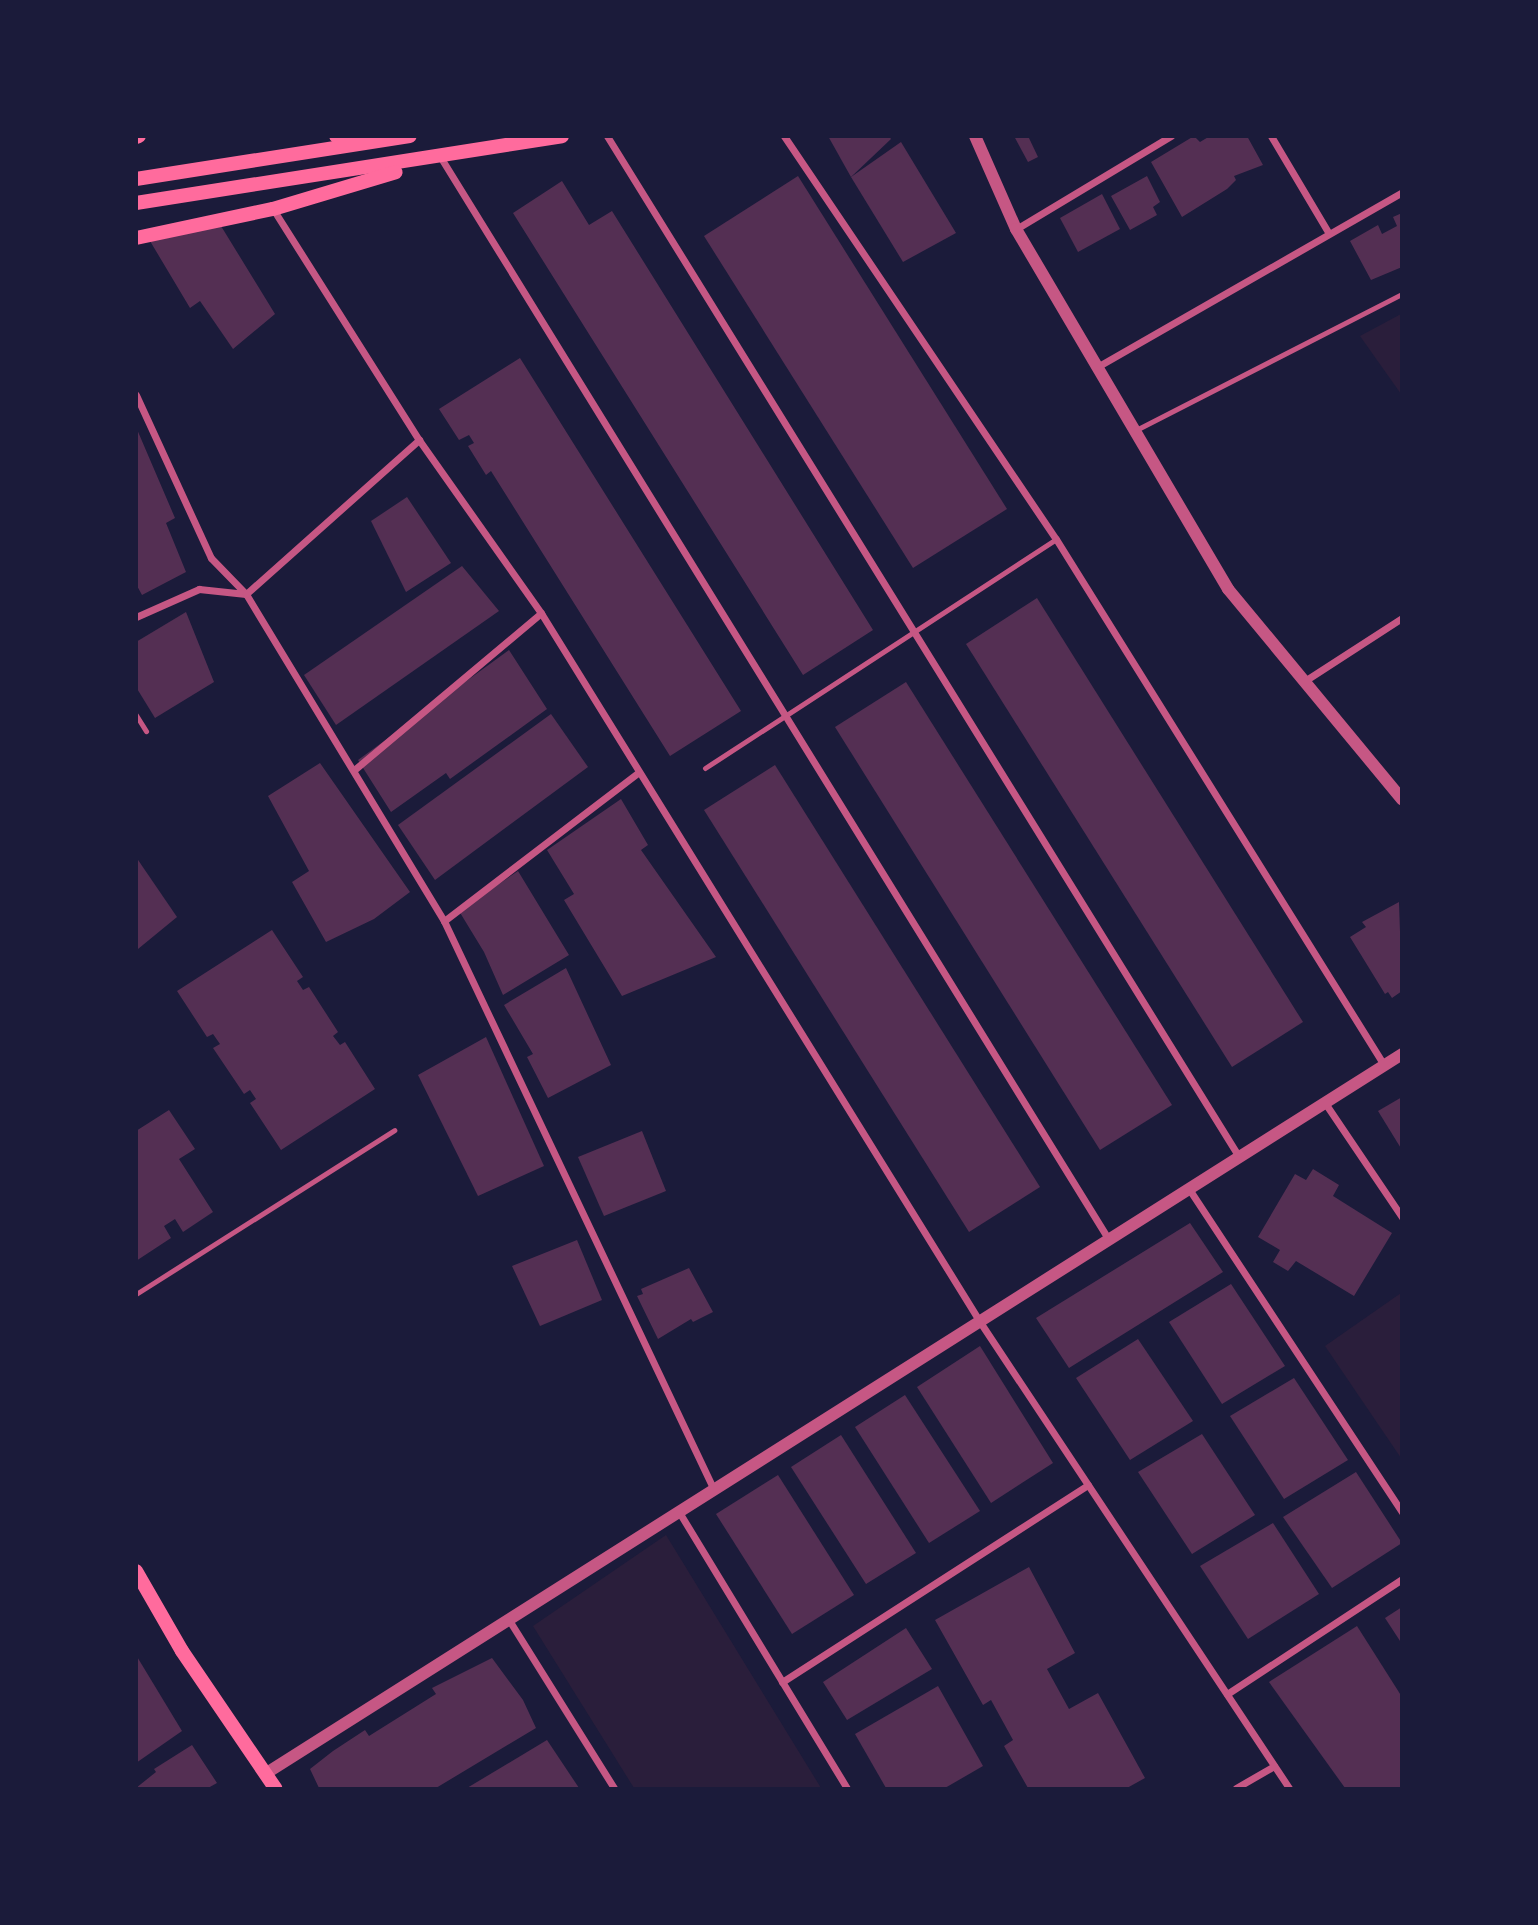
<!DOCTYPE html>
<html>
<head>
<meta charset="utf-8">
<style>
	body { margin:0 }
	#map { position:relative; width:1538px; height:1925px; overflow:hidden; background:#1b1b3a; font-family:"Exo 2",sans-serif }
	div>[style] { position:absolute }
	.green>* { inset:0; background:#2a1e3b }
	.building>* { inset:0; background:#542f53 }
	.service>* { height:5px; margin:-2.5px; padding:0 2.5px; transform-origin:2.5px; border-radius:2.5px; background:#c65784 }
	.minor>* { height:7px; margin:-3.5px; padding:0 3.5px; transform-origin:3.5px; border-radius:3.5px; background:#c65784 }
	.tertiary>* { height:12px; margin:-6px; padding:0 6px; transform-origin:6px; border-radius:6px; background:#c65784 }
	.secondary>* { height:14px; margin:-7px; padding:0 7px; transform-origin:7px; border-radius:7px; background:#ff6b9d }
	span { translate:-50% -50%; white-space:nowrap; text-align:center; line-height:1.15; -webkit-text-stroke:5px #1b1b3a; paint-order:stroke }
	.frame { position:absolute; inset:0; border:138px solid #1b1b3a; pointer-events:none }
</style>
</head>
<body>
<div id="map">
	<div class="green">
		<i style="clip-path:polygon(1401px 314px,1401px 394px,1360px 336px)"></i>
		<i style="clip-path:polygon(1401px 1293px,1401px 1458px,1325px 1346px)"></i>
		<i style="clip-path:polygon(666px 1535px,821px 1788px,634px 1788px,533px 1626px)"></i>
	</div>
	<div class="building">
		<i style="clip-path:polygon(828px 136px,889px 136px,891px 139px,851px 177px)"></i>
		<i style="clip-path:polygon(1014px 136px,1028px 136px,1038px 157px,1028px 162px)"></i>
		<i style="clip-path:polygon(1194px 136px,1200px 142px,1210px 136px,1247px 136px,1263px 165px,1234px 176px,1236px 180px,1227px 189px,1182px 217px,1151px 162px)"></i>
		<i style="clip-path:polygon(901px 142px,956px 233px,903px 262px,851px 177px)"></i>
		<i style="clip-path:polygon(798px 176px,1007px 509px,913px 568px,704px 236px)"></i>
		<i style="clip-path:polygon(1147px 176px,1160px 202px,1153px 207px,1157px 215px,1130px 230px,1111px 196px)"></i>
		<i style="clip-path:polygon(562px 181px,589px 225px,612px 211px,873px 630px,803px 675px,513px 213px)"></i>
		<i style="clip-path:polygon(1102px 194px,1120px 229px,1078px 252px,1060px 218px)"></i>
		<i style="clip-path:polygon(1402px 213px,1402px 267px,1371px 280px,1350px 241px,1378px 225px,1382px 234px,1397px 226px,1393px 217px)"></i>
		<i style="clip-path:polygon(221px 226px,275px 314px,233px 349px,200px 301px,190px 308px,150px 241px)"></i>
		<i style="clip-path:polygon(520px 358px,741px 711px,670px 756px,491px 471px,486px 475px,468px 446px,474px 443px,469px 435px,459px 440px,439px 409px)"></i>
		<i style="clip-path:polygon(136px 427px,175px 518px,166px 523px,186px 572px,142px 595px,136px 584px)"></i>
		<i style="clip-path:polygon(407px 497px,451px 563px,406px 592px,371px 521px)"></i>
		<i style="clip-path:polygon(462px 566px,499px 611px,336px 725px,304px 675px)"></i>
		<i style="clip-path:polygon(1037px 598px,1303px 1022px,1232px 1067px,966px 644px)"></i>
		<i style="clip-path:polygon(186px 612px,214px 682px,155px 718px,136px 687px,136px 642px)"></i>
		<i style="clip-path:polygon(509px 650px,547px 709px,450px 779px,446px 773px,391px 812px,358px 760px)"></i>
		<i style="clip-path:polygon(906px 682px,1172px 1105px,1100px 1150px,835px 727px)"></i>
		<i style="clip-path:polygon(551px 714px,588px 767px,435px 880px,398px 825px)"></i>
		<i style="clip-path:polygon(320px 763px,410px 892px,374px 919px,326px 942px,292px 882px,309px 871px,268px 796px)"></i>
		<i style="clip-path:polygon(775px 765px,1040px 1187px,969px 1232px,704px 810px)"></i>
		<i style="clip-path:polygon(621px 799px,648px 845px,641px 850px,716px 957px,622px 996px,564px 900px,574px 894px,547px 850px)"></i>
		<i style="clip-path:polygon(136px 857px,177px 917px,138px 949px,136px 947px)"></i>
		<i style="clip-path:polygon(518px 871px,569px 955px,503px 995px,484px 952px,459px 911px)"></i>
		<i style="clip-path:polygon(1399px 902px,1402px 991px,1392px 998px,1388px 992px,1385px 994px,1350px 937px,1366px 927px,1362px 922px)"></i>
		<i style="clip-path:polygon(272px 930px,303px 977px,297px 981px,303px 990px,309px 987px,338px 1032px,333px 1036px,340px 1045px,345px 1042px,375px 1089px,281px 1150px,250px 1103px,256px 1099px,250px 1090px,244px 1094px,213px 1048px,220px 1044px,213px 1034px,207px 1037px,177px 991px)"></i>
		<i style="clip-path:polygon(566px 968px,611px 1065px,548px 1098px,527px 1057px,533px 1054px,504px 1005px)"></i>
		<i style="clip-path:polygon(486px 1037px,544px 1166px,478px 1196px,418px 1075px)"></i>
		<i style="clip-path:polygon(1402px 1097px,1402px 1150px,1378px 1111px)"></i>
		<i style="clip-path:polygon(169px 1110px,195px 1149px,179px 1159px,213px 1212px,183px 1232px,175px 1219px,164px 1226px,171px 1238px,136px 1261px,136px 1131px)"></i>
		<i style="clip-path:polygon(642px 1131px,666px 1191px,604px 1216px,578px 1157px)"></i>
		<i style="clip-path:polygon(1313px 1169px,1339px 1185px,1333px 1196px,1392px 1233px,1354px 1296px,1296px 1261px,1288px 1271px,1273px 1262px,1280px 1250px,1258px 1237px,1295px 1174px,1306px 1180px)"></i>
		<i style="clip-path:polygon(1190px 1223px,1223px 1272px,1069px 1368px,1036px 1318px)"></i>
		<i style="clip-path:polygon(577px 1240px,602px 1300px,540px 1326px,512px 1266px)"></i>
		<i style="clip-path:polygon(689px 1268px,713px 1312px,693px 1322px,691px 1319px,658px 1339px,637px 1296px,643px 1294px,641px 1289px)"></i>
		<i style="clip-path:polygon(1231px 1284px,1285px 1366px,1222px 1404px,1169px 1322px)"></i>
		<i style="clip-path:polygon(1138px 1339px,1193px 1421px,1130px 1460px,1076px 1378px)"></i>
		<i style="clip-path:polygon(980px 1346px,1053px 1463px,991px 1503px,917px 1387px)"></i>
		<i style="clip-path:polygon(1294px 1378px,1348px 1460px,1284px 1499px,1230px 1416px)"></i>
		<i style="clip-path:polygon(905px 1395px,980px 1511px,929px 1543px,855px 1427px)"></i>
		<i style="clip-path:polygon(1202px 1434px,1255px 1515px,1192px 1554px,1138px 1472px)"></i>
		<i style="clip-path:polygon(841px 1435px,916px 1553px,866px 1584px,791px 1467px)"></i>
		<i style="clip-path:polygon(1356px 1472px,1402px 1543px,1332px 1588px,1283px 1517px)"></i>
		<i style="clip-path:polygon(778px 1475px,854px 1595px,792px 1634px,716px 1514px)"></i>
		<i style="clip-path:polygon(1273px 1523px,1319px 1594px,1248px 1639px,1200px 1566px)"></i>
		<i style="clip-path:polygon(1029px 1567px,1075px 1653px,1047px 1669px,1069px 1709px,1098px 1693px,1145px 1778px,1127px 1788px,1028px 1788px,1004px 1746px,1013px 1740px,991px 1700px,983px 1705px,935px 1620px)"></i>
		<i style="clip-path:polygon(1402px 1607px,1402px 1644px,1385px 1618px)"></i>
		<i style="clip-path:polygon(1357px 1626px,1402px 1697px,1402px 1788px,1345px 1788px,1269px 1682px)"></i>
		<i style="clip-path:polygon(906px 1628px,932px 1669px,847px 1720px,823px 1682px)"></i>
		<i style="clip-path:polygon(136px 1655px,182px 1731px,136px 1763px)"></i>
		<i style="clip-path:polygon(492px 1658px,523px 1700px,536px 1728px,436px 1788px,319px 1788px,310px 1769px,333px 1751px,365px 1730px,369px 1736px,436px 1694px,432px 1688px)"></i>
		<i style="clip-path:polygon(938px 1686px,983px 1766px,945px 1788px,886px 1788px,855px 1734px)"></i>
		<i style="clip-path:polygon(547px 1740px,579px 1788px,467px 1788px)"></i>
		<i style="clip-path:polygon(192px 1745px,217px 1783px,208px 1788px,136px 1788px,156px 1772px,154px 1769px)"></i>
	</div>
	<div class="service">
		<i style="left:1134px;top:431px;width:301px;rotate:-27.1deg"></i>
		<i style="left:136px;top:715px;width:19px;rotate:58deg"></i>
		<i style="left:705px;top:768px;width:419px;rotate:-33.1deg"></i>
		<i style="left:136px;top:1294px;width:306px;rotate:-32.4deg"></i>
	</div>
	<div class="minor">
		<i style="left:607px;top:136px;width:1201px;rotate:58.24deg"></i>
		<i style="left:784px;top:136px;width:486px;rotate:56deg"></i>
		<i style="left:1056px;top:539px;width:620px;rotate:58.05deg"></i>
		<i style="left:1271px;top:136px;width:112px;rotate:59.3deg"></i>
		<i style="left:441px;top:158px;width:1272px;rotate:58.31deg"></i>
		<i style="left:273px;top:209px;width:273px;rotate:57.7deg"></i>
		<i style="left:419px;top:440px;width:212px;rotate:54.8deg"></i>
		<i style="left:541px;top:613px;width:834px;rotate:58.23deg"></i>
		<i style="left:980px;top:1322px;width:559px;rotate:56.45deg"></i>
		<i style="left:1016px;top:229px;width:181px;rotate:-31deg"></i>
		<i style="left:1097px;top:367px;width:352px;rotate:-29.8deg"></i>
		<i style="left:136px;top:395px;width:179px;rotate:65.3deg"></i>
		<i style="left:211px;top:558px;width:50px;rotate:45.8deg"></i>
		<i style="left:246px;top:594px;width:382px;rotate:58.8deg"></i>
		<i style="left:444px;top:921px;width:630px;rotate:64.61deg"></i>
		<i style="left:136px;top:617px;width:69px;rotate:-24deg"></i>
		<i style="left:199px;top:589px;width:47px;rotate:6.1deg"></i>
		<i style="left:246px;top:594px;width:232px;rotate:-41.7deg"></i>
		<i style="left:1303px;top:682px;width:118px;rotate:-32.9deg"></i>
		<i style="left:354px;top:770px;width:244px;rotate:-40deg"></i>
		<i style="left:444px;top:921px;width:245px;rotate:-37.4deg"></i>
		<i style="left:1325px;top:1103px;width:138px;rotate:56deg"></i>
		<i style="left:1189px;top:1189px;width:387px;rotate:56.6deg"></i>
		<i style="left:679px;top:1512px;width:323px;rotate:58.7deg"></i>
		<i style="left:509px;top:1620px;width:198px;rotate:58deg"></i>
		<i style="left:782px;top:1682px;width:364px;rotate:-32.8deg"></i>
		<i style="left:1227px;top:1694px;width:209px;rotate:-33.3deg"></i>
		<i style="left:1236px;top:1788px;width:44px;rotate:-30.1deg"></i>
	</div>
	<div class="tertiary">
		<i style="left:975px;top:136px;width:102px;rotate:66.2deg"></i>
		<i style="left:1016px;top:229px;width:418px;rotate:59.5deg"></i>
		<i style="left:1228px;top:589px;width:273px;rotate:50.4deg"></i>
		<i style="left:265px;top:1774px;width:1346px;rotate:-32.34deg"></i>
	</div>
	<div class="secondary">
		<i style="left:336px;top:136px;width:25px;rotate:12deg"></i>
		<i style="left:136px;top:137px;width:3px;rotate:-18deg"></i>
		<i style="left:136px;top:179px;width:277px;rotate:-8.9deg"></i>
		<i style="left:136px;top:203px;width:431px;rotate:-8.9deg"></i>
		<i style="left:136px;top:238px;width:140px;rotate:-12deg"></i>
		<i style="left:273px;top:209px;width:128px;rotate:-16.7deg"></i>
		<i style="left:136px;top:1571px;width:92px;rotate:60.1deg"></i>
		<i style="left:182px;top:1651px;width:166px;rotate:55.8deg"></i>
	</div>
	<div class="frame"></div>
</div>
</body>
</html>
